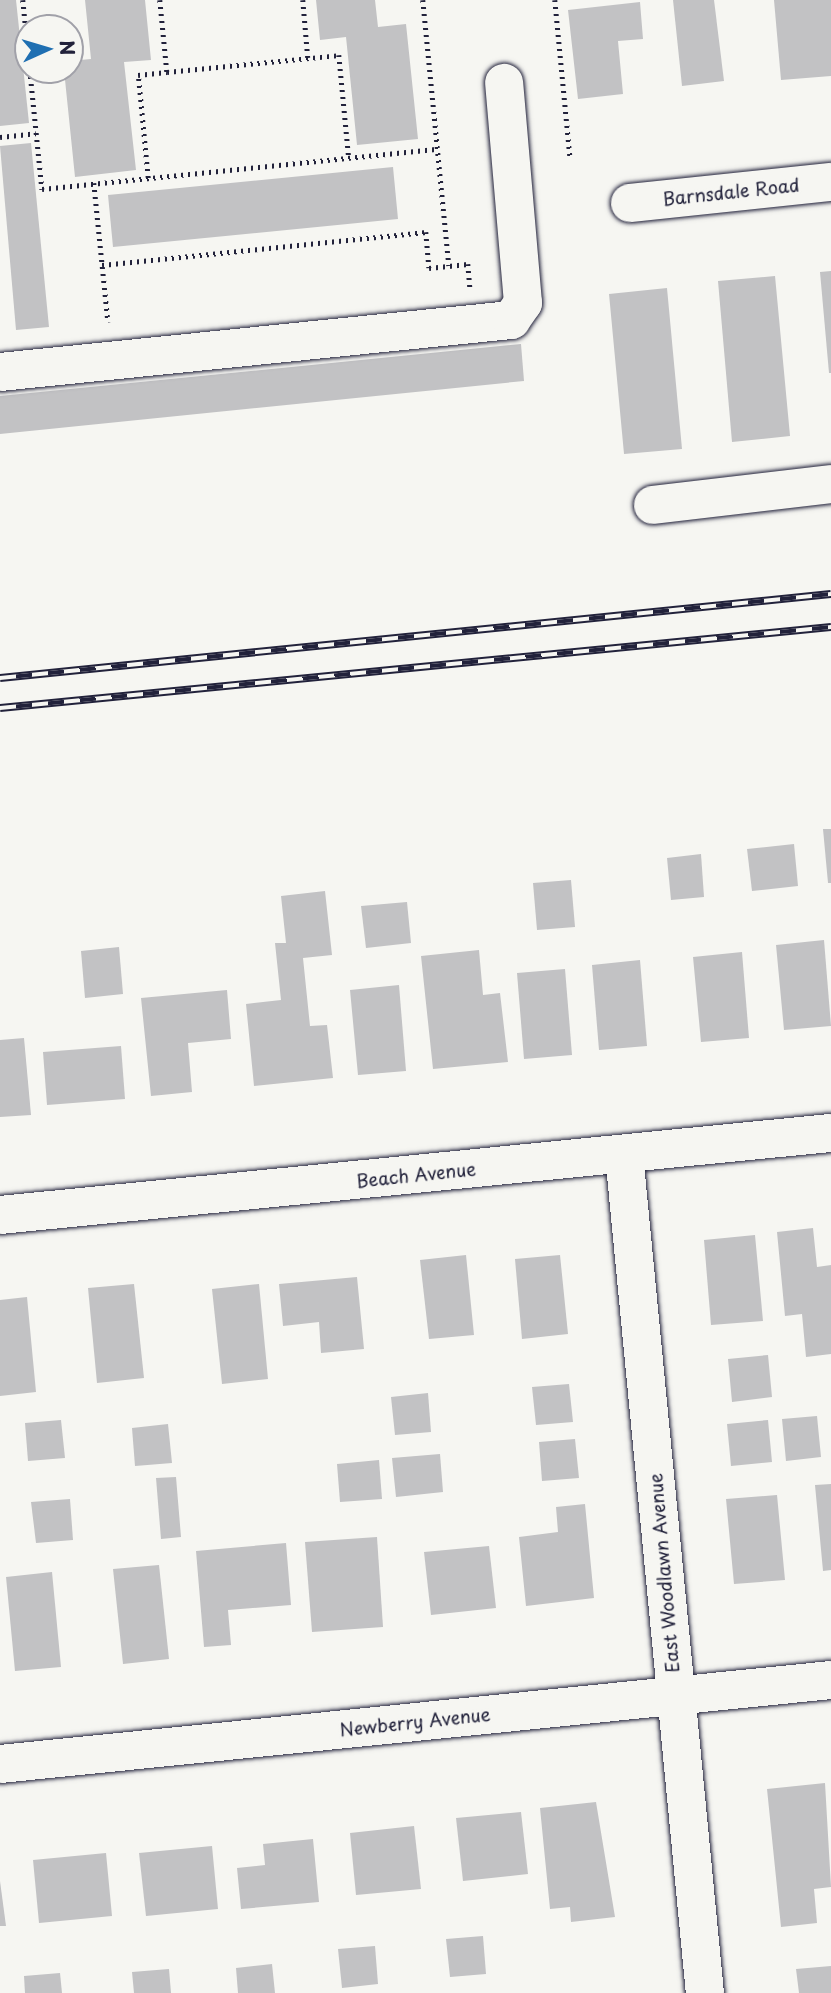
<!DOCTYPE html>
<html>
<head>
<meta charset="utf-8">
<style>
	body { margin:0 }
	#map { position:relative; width:831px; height:1993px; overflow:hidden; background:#f6f6f2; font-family:"Playpen Sans",sans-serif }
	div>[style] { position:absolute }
	.building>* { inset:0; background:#c2c2c4 }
	.path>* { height:4.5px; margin-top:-2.25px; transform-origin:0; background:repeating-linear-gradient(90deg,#22223b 0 2px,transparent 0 7px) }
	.roads { filter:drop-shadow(0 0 2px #22223b) drop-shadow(0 0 2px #22223b) }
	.minor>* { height:38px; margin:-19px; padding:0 19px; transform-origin:19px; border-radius:19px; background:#f6f6f2 }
	.rail>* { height:8px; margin-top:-4px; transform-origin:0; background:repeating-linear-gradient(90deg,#f6f6f2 0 16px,#22223b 0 32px); box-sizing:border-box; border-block:2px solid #22223b }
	span { translate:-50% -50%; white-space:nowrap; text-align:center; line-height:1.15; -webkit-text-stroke:5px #f6f6f2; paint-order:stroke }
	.street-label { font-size:18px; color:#22223b }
	.north { position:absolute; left:14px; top:14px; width:70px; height:70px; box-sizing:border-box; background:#f6f6f2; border:2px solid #a1a1a9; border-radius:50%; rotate:86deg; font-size:19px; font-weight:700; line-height:28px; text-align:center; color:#22223b }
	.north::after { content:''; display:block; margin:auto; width:24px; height:32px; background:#1f6fb2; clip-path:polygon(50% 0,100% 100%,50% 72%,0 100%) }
</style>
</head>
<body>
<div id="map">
	<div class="building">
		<i style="clip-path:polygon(0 0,16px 0,29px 123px,0 126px)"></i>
		<i style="clip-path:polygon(85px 0,145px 0,151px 60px,124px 62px,136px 170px,75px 177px,64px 70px,70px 70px,70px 61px,91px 59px)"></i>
		<i style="clip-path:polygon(316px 0,375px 0,378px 27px,406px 24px,418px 139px,357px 145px,346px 37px,320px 40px)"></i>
		<i style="clip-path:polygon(673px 0,714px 0,724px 81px,682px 86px)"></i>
		<i style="clip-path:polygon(774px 0,831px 0,831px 76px,781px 80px)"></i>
		<i style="clip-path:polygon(640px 2px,643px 39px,618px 41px,623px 94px,578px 99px,568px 10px)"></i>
		<i style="clip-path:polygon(31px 143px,49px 327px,16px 330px,0 146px)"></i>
		<i style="clip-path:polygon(393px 167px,398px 219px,113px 247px,108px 195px)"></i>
		<i style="clip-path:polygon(831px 271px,831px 373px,829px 373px,820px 272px)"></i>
		<i style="clip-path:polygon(775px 276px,790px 436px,732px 442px,718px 281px)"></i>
		<i style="clip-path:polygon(667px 288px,682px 449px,624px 454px,609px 294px)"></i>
		<i style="clip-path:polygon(521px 344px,524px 381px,0 434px,0 396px)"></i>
		<i style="clip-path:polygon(823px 829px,831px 829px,831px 883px,828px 883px)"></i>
		<i style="clip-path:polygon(794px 844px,798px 886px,752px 891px,747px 849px)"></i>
		<i style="clip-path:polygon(701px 854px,704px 897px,671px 900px,667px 858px)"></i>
		<i style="clip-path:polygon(571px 880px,575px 927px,537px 930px,533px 883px)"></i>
		<i style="clip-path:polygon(325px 891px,332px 955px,303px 958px,310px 1026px,327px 1025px,333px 1078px,254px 1086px,246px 1004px,281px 1000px,275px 943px,286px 943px,281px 896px)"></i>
		<i style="clip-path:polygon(407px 902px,411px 943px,366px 948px,361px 906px)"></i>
		<i style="clip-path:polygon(824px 940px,831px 1026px,784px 1030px,776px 945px)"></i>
		<i style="clip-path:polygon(119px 947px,123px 994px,85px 998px,81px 951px)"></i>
		<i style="clip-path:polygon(479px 950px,483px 995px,500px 993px,508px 1062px,433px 1069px,421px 956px)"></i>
		<i style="clip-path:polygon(742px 952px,749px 1038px,701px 1042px,693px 957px)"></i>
		<i style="clip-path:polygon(640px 960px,647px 1046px,599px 1050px,592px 965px)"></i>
		<i style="clip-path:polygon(565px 969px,572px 1055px,524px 1059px,517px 973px)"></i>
		<i style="clip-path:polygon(399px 985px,406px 1071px,358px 1075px,350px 990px)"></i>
		<i style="clip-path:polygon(227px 990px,231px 1039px,188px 1043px,192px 1092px,151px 1096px,141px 998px)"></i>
		<i style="clip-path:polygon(24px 1038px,31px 1115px,0 1117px,0 1040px)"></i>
		<i style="clip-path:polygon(121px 1046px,125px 1099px,47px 1105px,43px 1052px)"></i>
		<i style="clip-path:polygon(813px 1228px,817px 1267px,831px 1265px,831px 1354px,806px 1357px,802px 1314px,785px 1316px,777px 1232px)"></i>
		<i style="clip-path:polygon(755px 1235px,763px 1321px,711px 1325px,704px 1240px)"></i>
		<i style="clip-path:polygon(466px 1255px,474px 1335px,429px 1339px,420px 1260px)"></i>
		<i style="clip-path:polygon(560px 1255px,568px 1334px,522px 1339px,515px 1259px)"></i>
		<i style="clip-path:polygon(357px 1277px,364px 1349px,321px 1353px,319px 1322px,283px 1326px,279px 1284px)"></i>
		<i style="clip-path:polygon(134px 1284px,144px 1378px,97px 1383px,88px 1288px)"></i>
		<i style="clip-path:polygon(259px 1284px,268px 1379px,222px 1384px,212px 1289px)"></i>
		<i style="clip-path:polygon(27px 1297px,36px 1392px,0 1396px,0 1300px)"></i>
		<i style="clip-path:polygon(768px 1355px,772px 1397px,732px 1402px,728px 1359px)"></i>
		<i style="clip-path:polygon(569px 1384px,573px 1422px,536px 1425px,532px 1387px)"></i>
		<i style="clip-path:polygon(428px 1393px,431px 1432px,395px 1435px,391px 1397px)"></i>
		<i style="clip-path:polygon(817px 1416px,821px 1457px,786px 1461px,782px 1419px)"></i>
		<i style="clip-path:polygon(61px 1420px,65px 1458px,28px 1461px,25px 1423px)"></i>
		<i style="clip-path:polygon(768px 1420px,772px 1462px,731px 1466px,727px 1424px)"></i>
		<i style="clip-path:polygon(168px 1424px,172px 1463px,135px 1466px,132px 1428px)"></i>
		<i style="clip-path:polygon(575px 1439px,579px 1478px,542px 1481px,539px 1442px)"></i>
		<i style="clip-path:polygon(440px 1454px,443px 1492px,396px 1497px,392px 1458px)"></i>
		<i style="clip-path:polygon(379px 1460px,382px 1499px,340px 1502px,337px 1464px)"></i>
		<i style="clip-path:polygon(176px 1477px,181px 1537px,161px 1539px,156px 1478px)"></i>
		<i style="clip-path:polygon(831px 1484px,831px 1570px,823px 1571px,815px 1485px)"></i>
		<i style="clip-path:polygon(777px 1495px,785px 1580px,734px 1584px,726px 1499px)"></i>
		<i style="clip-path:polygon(70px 1499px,73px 1540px,36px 1543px,31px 1502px)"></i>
		<i style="clip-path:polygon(585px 1504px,594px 1598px,526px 1606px,519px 1537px,558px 1532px,556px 1507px)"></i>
		<i style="clip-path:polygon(377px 1537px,383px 1627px,312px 1632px,305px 1542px)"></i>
		<i style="clip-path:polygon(286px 1543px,291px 1605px,228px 1610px,231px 1645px,204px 1647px,196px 1551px)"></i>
		<i style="clip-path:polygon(489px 1546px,496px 1608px,431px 1615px,424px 1552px)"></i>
		<i style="clip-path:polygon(159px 1565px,169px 1659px,123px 1664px,113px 1569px)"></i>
		<i style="clip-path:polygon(52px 1572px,61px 1667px,15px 1671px,6px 1577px)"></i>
		<i style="clip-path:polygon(825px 1783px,831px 1887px,814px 1889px,817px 1923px,781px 1927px,767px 1789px)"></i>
		<i style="clip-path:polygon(596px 1802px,615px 1917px,571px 1922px,570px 1907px,550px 1909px,540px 1808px)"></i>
		<i style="clip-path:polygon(521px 1812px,528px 1874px,463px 1881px,456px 1818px)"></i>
		<i style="clip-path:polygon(414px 1826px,421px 1889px,356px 1895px,350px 1833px)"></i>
		<i style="clip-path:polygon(313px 1839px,319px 1902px,241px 1909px,237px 1868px,265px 1865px,263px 1844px)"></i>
		<i style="clip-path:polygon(212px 1846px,218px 1909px,146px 1916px,139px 1853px)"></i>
		<i style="clip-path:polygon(106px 1853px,112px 1916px,39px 1923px,33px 1860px)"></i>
		<i style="clip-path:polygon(0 1881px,6px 1926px,0 1926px)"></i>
		<i style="clip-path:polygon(483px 1936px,486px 1974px,450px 1977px,446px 1939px)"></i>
		<i style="clip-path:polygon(375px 1946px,378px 1984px,342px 1988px,338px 1949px)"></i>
		<i style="clip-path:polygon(272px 1964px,275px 1993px,238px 1993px,236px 1968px)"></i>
		<i style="clip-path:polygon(831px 1966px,831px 1993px,799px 1993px,796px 1969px)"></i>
		<i style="clip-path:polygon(169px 1969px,171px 1993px,134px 1993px,132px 1972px)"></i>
		<i style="clip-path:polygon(60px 1973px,62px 1993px,25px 1993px,24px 1976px)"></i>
	</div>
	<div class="path">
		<i style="left:23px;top:0;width:50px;rotate:84.3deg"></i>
		<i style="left:160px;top:0;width:72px;rotate:84.4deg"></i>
		<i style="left:303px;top:0;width:58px;rotate:85.1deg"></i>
		<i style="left:423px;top:0;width:267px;rotate:84.4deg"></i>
		<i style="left:555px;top:0;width:158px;rotate:84.5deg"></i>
		<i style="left:30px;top:70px;width:120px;rotate:84.2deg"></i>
		<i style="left:42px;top:189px;width:398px;rotate:-5.8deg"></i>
		<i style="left:0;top:137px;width:36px;rotate:-6deg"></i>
		<i style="left:148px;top:178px;width:103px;rotate:-95.5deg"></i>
		<i style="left:138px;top:75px;width:29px;rotate:-6deg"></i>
		<i style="left:167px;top:72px;width:173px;rotate:-5.6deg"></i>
		<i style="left:339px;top:55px;width:103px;rotate:84.5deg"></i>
		<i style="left:94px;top:183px;width:140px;rotate:84.2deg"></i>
		<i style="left:102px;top:265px;width:326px;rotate:-5.8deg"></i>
		<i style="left:426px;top:232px;width:36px;rotate:85deg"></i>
		<i style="left:429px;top:268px;width:39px;rotate:-6deg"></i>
		<i style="left:468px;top:264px;width:23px;rotate:85deg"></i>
	</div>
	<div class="roads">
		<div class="minor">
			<i style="left:630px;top:203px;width:202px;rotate:-6deg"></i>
			<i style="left:0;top:372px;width:514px;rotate:-5.81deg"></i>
			<i style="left:511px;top:320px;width:21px;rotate:-55deg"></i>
			<i style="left:523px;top:303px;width:221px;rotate:-94.9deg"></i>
			<i style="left:653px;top:505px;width:179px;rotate:-6.7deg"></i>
			<i style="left:624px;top:1154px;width:843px;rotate:84.49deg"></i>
			<i style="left:0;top:1215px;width:835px;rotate:-5.64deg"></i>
			<i style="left:0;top:1764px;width:835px;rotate:-5.77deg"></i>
		</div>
	</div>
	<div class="rail">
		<i style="left:0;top:678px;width:835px;rotate:-5.77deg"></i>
		<i style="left:0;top:708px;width:835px;rotate:-5.57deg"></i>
	</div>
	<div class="street-label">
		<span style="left:731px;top:192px;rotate:-6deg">Barnsdale Road</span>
		<span style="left:416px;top:1175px;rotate:-6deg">Beach Avenue</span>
		<span style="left:664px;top:1573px;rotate:-95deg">East Woodlawn Avenue</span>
		<span style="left:415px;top:1722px;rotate:-6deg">Newberry Avenue</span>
	</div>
	<div class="north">N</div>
</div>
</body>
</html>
